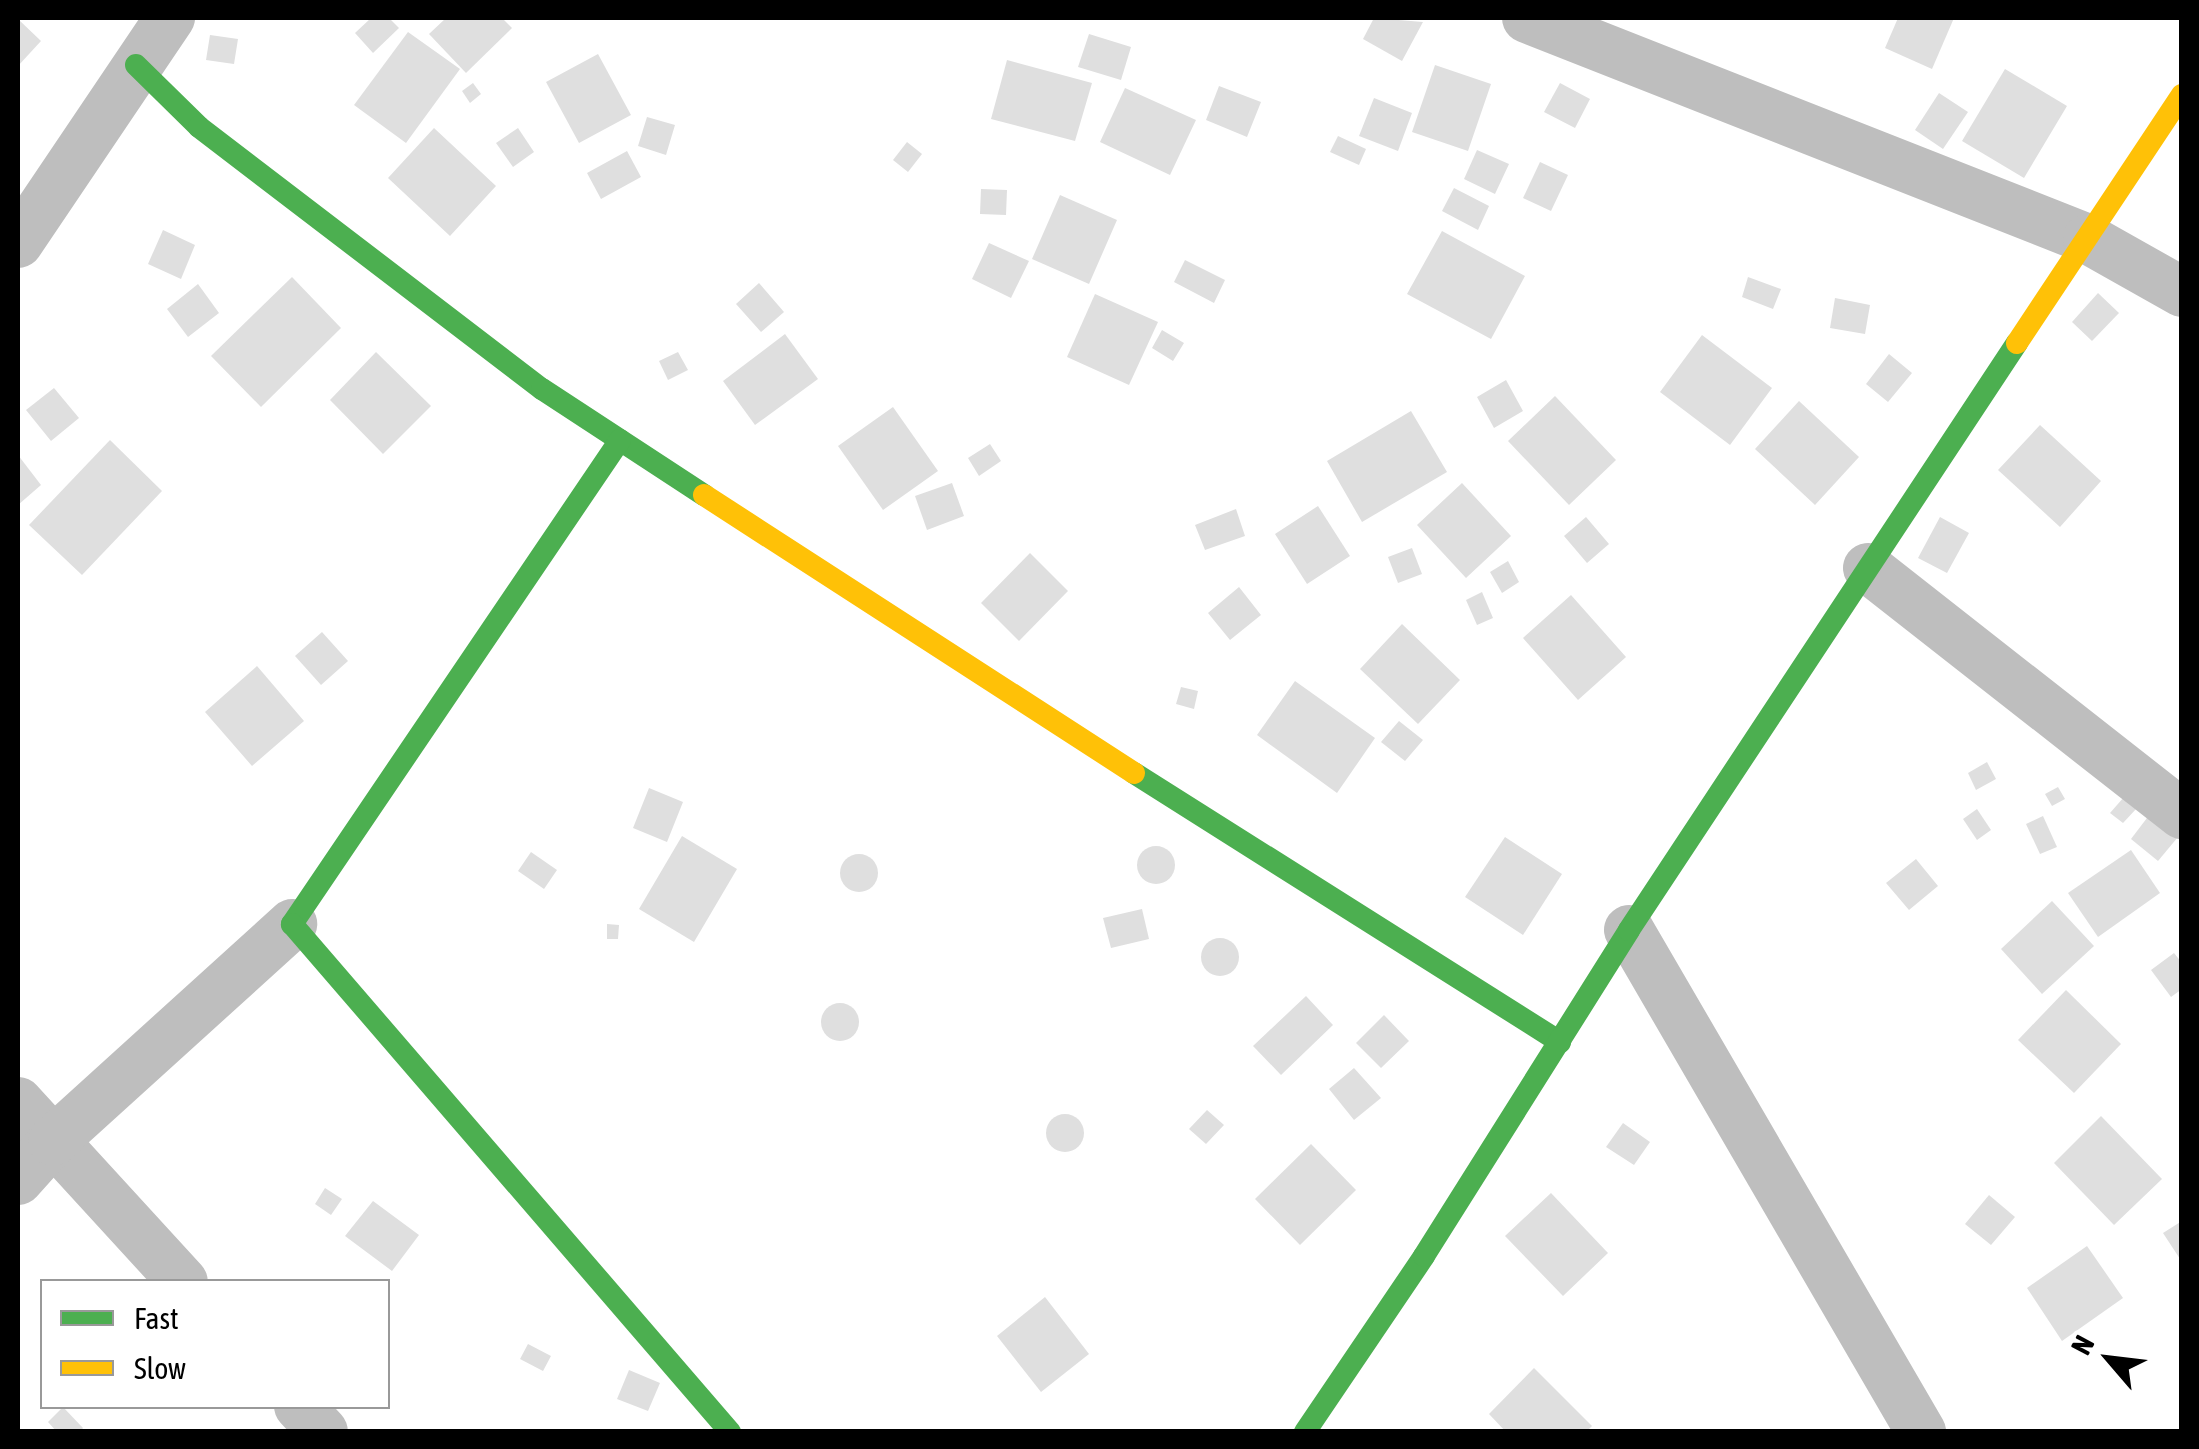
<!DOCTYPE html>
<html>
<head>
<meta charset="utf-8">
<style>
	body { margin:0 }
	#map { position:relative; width:2199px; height:1449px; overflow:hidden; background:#fff; font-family:"Asap Condensed",sans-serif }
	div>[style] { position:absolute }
	.building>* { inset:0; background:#dfdfdf }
	.round { border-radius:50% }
	.street>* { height:50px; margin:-25px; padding:0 25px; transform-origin:25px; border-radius:25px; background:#bebebe }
	.fast>* { height:22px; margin:-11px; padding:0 11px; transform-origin:11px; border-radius:11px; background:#4caf50 }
	.slow>* { height:22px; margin:-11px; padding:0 11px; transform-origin:11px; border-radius:11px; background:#ffc107 }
	span { translate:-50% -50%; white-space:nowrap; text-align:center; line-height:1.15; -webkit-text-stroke:10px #fff; paint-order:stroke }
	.frame { position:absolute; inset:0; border:20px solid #000; pointer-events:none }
	.legend { position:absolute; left:40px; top:1279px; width:350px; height:130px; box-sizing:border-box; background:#fff; border:2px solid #999; margin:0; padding:12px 18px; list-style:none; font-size:30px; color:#000 }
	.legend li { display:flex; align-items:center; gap:20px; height:50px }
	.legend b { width:50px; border:2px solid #999 }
	.north { position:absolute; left:2059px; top:1309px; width:100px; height:100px; -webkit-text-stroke:8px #fff; paint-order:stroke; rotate:298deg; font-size:28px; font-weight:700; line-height:40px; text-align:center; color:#000 }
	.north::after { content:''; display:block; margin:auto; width:35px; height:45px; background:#000; clip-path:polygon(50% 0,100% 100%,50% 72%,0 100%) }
</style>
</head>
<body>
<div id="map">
	<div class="building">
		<i style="clip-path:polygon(371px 18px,389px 18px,399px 28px,373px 53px,355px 33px)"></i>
		<i style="clip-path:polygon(446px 18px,502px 18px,512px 28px,466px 73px,429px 34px)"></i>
		<i style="clip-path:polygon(1374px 18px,1423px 22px,1402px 61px,1363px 39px)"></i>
		<i style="clip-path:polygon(1898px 18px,1954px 18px,1932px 69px,1885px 48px)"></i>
		<i style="clip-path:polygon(18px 19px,41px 41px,18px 66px)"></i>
		<i style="clip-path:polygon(408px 32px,460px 69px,406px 143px,354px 105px)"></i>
		<i style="clip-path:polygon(1089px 34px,1131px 47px,1121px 80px,1078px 67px)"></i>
		<i style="clip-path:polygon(210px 35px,238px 39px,234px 64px,206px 60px)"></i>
		<i style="clip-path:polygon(598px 54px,631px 115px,579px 143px,546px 82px)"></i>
		<i style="clip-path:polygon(1007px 60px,1092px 83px,1075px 141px,991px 119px)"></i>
		<i style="clip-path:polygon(1435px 65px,1491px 84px,1468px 151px,1412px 132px)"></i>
		<i style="clip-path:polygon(2005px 69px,2067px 106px,2024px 178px,1962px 141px)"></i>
		<i style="clip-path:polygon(473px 83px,481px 94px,470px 103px,462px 91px)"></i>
		<i style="clip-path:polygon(1560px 83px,1590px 99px,1575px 128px,1544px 112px)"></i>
		<i style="clip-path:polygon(1219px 86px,1261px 102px,1247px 137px,1206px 120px)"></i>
		<i style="clip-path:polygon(1125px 88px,1196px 120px,1170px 175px,1100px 142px)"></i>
		<i style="clip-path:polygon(1939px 93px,1968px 112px,1943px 149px,1915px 130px)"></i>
		<i style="clip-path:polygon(1374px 98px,1412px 113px,1398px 151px,1359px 136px)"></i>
		<i style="clip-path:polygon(647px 117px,675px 125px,666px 155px,638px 146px)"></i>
		<i style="clip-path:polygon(434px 128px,496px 186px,450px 236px,388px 178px)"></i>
		<i style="clip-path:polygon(518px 128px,534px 152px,513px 167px,496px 143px)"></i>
		<i style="clip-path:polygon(1338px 136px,1366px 149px,1359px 165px,1330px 152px)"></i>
		<i style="clip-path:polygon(907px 142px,922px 154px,908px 172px,893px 160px)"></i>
		<i style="clip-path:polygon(1477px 150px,1509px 164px,1495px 194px,1464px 179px)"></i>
		<i style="clip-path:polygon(627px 151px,641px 177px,601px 199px,587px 173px)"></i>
		<i style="clip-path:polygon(1540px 162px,1568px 175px,1551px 211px,1523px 198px)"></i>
		<i style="clip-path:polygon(1454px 188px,1489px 206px,1478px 230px,1442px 211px)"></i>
		<i style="clip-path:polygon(981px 189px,1007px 190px,1006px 215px,980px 214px)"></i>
		<i style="clip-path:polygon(1060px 195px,1117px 220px,1089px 284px,1032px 259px)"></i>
		<i style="clip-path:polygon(163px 230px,195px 245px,181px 279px,148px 264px)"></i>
		<i style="clip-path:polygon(1442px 231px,1525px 276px,1491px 339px,1407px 294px)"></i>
		<i style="clip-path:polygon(989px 243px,1029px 261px,1011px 298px,972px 279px)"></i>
		<i style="clip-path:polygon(1185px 260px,1225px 280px,1214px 303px,1174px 282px)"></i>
		<i style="clip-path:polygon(292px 277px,341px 328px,261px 407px,211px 356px)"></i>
		<i style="clip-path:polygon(1748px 277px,1781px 289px,1773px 309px,1742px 297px)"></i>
		<i style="clip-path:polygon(759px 283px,784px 312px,761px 332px,736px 304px)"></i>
		<i style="clip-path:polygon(198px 284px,219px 313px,188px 337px,167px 309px)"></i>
		<i style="clip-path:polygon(2098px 293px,2119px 313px,2092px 341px,2072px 322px)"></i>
		<i style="clip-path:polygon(1095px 294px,1158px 322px,1129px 385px,1067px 357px)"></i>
		<i style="clip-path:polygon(1835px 298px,1870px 305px,1865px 334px,1830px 328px)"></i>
		<i style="clip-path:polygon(1162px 330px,1184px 343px,1173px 361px,1152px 348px)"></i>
		<i style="clip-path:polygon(785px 334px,818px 379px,755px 425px,723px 381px)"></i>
		<i style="clip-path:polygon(1702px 335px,1772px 388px,1730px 445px,1660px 392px)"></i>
		<i style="clip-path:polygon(376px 352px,431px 406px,383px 454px,330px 400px)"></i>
		<i style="clip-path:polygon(678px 352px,688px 370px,668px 380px,659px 361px)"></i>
		<i style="clip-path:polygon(1889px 354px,1912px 373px,1888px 402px,1866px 384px)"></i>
		<i style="clip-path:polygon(1506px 380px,1523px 411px,1494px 428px,1477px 397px)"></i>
		<i style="clip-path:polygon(54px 388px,79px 418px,51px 441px,26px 410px)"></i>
		<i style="clip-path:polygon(1555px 396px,1616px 460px,1569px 505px,1508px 441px)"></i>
		<i style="clip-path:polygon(1799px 401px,1859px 457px,1815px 505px,1755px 449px)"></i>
		<i style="clip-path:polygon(893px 407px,938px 471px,883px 510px,838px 446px)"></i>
		<i style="clip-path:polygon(1411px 411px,1447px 472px,1362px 522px,1327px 461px)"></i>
		<i style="clip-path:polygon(2040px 425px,2101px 481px,2060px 527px,1998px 470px)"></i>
		<i style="clip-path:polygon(110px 440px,162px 491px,82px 575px,29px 525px)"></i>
		<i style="clip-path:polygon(990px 444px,1001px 461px,979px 476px,968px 458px)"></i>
		<i style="clip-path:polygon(18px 455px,41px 485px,18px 505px)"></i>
		<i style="clip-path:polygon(952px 483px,964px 516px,927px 530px,915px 496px)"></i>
		<i style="clip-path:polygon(1462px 483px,1511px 536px,1466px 578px,1417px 525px)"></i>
		<i style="clip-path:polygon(1318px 506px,1350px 556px,1307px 584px,1275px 534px)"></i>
		<i style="clip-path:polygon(1236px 509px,1245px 536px,1205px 550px,1195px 525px)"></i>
		<i style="clip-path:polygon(1586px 517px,1609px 544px,1587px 563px,1564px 536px)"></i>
		<i style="clip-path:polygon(1940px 517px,1969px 533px,1947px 573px,1918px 558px)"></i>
		<i style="clip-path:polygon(1412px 548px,1422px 574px,1398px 583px,1388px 557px)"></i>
		<i style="clip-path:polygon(1030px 553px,1068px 591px,1019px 641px,981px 603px)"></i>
		<i style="clip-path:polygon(1508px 561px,1519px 582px,1502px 593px,1490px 572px)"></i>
		<i style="clip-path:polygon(1239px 587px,1261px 615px,1230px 640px,1208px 613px)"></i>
		<i style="clip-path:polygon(1482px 592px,1493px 618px,1477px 625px,1466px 600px)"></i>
		<i style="clip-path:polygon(1571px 595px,1626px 657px,1578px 700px,1523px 638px)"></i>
		<i style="clip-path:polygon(1402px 624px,1460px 680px,1418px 724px,1360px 669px)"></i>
		<i style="clip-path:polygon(322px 632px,348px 661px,321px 685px,295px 656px)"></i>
		<i style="clip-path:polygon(257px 666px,304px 721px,252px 766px,205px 712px)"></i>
		<i style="clip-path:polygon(1295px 681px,1375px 738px,1337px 793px,1257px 735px)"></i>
		<i style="clip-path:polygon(1181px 687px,1198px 691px,1194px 709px,1176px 704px)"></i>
		<i style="clip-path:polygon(1399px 721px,1423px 740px,1405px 761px,1381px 742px)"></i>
		<i style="clip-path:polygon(1987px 762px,1996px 779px,1976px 790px,1968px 773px)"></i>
		<i style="clip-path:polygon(2058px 787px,2065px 799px,2052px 806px,2045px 794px)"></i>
		<i style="clip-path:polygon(649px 788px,683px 802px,667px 842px,633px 828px)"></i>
		<i style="clip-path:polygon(2124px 797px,2137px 808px,2123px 823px,2110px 813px)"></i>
		<i style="clip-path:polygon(1977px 809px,1991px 830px,1977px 840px,1963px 819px)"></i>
		<i style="clip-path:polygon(2150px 814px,2178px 837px,2158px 861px,2131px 839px)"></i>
		<i style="clip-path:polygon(2043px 816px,2057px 847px,2040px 854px,2026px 824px)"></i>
		<i style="clip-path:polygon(682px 836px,737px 869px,694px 942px,639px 909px)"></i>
		<i style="clip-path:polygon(1505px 837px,1562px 874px,1523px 935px,1465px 897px)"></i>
		<i class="round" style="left:1137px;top:846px;width:38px;height:38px"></i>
		<i style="clip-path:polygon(2131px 850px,2160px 893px,2098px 937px,2068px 893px)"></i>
		<i style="clip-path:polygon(531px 852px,557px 870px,544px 889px,518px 871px)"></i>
		<i class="round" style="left:840px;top:854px;width:38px;height:38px"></i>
		<i style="clip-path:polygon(1916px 859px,1938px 886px,1909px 910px,1886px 883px)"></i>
		<i style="clip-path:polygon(2052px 901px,2094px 946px,2042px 994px,2001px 949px)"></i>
		<i style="clip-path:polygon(1142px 909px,1149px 939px,1111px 948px,1103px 918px)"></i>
		<i style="clip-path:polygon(607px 924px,619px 925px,618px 939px,607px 939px)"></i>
		<i class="round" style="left:1201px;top:938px;width:38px;height:38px"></i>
		<i style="clip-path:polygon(2174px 953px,2182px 963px,2182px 989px,2171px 997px,2151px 970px)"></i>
		<i style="clip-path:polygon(2066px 990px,2121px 1044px,2074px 1093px,2018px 1040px)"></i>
		<i style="clip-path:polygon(1306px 996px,1333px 1025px,1281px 1075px,1253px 1046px)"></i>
		<i class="round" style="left:821px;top:1003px;width:38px;height:38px"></i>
		<i style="clip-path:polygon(1384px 1015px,1409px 1041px,1381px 1068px,1356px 1043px)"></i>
		<i style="clip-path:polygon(1354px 1068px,1381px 1098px,1354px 1120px,1329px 1089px)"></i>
		<i style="clip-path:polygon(1207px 1110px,1224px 1125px,1206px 1144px,1189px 1129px)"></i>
		<i class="round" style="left:1046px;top:1114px;width:38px;height:38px"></i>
		<i style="clip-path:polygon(2101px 1116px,2162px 1179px,2114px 1225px,2054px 1163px)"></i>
		<i style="clip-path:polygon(1623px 1123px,1650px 1142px,1634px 1165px,1606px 1147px)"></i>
		<i style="clip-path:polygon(1311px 1144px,1356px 1190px,1300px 1245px,1255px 1199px)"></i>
		<i style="clip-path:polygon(325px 1188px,342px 1199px,331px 1215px,315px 1204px)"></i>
		<i style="clip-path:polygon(1551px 1193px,1608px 1253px,1563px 1296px,1505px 1236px)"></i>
		<i style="clip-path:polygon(1989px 1195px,2015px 1217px,1991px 1245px,1965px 1224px)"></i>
		<i style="clip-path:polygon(373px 1201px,419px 1235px,392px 1271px,345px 1236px)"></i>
		<i style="clip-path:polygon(2182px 1221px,2182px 1262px,2163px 1233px)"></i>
		<i style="clip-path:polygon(2087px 1246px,2123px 1298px,2062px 1341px,2027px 1288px)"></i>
		<i style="clip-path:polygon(1045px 1297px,1089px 1354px,1041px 1392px,997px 1336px)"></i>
		<i style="clip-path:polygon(528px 1344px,551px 1356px,543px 1371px,520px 1359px)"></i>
		<i style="clip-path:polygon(1534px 1368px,1592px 1426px,1586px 1432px,1506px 1432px,1489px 1414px)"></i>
		<i style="clip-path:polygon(629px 1370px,660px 1383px,648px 1411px,617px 1399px)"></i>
		<i style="clip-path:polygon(63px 1407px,83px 1428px,80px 1432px,57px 1432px,48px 1422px)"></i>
	</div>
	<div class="street">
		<i style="left:1527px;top:18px;width:603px;rotate:21.5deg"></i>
		<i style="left:2088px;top:239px;width:108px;rotate:29.4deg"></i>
		<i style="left:18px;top:243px;width:272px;rotate:-56deg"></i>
		<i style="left:1868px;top:568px;width:399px;rotate:38.1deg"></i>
		<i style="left:1629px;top:930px;width:581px;rotate:59.81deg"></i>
		<i style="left:18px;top:1102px;width:244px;rotate:47.5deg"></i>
		<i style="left:18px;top:1180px;width:52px;rotate:-48.1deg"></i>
		<i style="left:53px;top:1141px;width:323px;rotate:-42.2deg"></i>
		<i style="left:299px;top:1406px;width:35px;rotate:47deg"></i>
	</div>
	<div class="fast">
		<i style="left:136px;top:65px;width:88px;rotate:44.5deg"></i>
		<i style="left:199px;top:127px;width:432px;rotate:37.4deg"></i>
		<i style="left:542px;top:389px;width:194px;rotate:33.2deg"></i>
		<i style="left:620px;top:440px;width:585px;rotate:124.12deg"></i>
		<i style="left:292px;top:924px;width:671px;rotate:49.23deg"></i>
		<i style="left:1134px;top:773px;width:504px;rotate:32.27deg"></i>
		<i style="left:1305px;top:1432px;width:212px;rotate:-55.9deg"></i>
		<i style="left:1424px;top:1256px;width:385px;rotate:-57.8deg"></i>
		<i style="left:1629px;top:930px;width:704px;rotate:-56.54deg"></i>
	</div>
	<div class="slow">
		<i style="left:2017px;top:343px;width:298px;rotate:-56.4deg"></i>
		<i style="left:704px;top:495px;width:512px;rotate:32.88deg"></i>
	</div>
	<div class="frame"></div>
	<ul class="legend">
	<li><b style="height:12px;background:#4caf50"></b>Fast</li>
	<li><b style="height:12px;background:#ffc107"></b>Slow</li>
	</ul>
	<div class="north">N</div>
</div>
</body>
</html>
